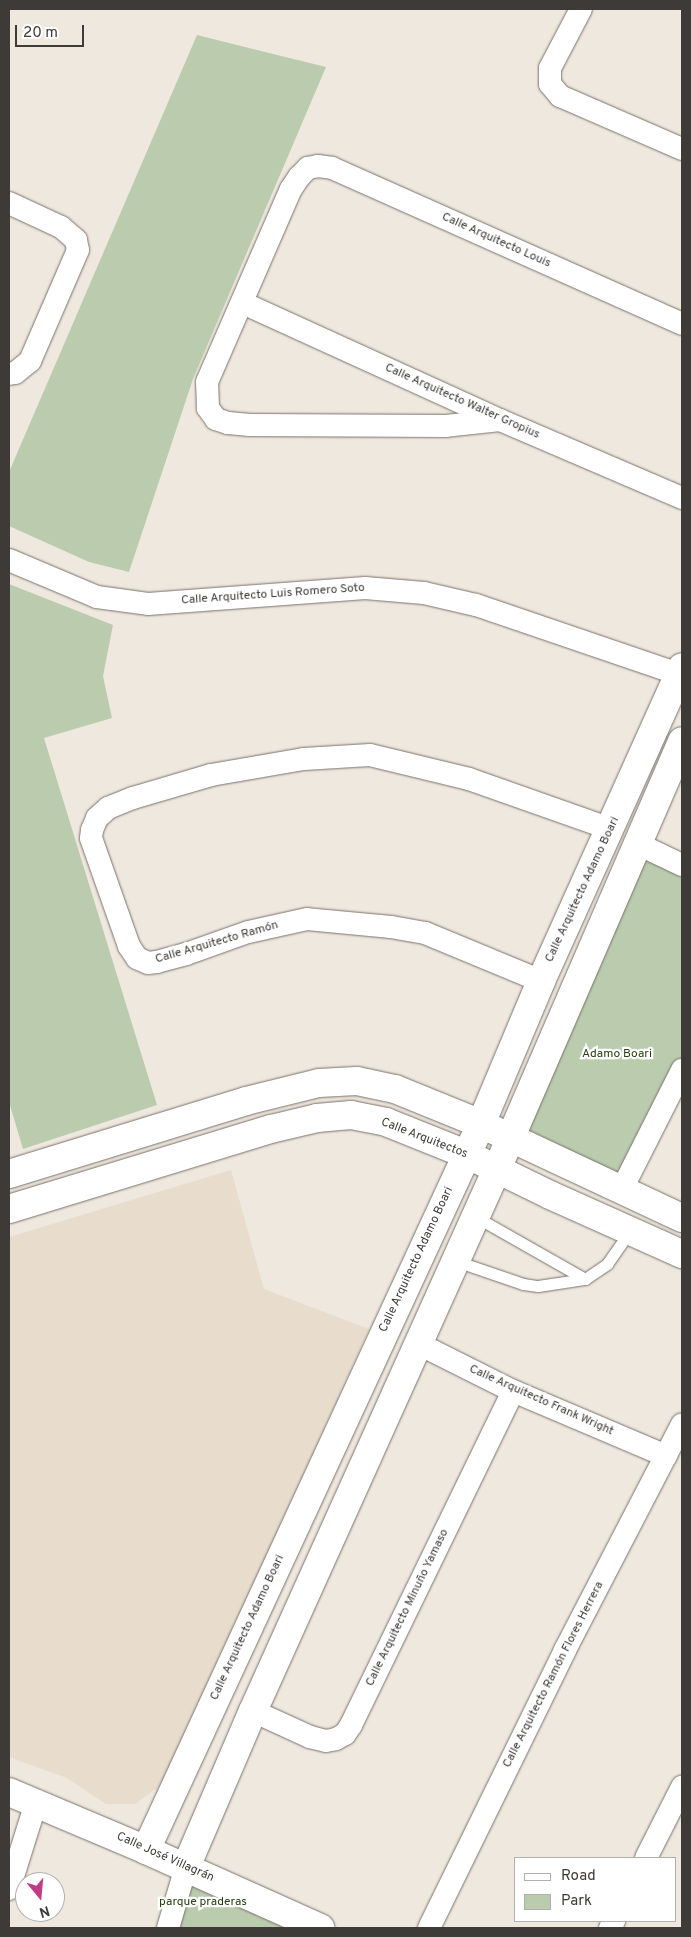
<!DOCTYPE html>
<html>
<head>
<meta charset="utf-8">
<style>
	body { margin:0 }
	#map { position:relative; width:691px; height:1937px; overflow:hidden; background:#efe8df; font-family:Overpass,sans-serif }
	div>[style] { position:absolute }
	.built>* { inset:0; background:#e8dccd }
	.green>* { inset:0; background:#bbccae }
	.roads { filter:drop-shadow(0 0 1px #79726b) drop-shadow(0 0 1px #79726b) }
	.service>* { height:11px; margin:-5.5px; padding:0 5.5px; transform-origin:5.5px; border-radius:5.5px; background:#fff }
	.minor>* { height:22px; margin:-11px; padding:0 11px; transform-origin:11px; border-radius:11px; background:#fff }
	.tertiary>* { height:28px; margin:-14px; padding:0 14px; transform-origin:14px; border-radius:14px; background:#fff }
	span { translate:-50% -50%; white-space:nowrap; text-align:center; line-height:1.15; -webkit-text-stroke:4.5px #fff; paint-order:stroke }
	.street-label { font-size:12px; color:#3d3a37 }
	.park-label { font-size:12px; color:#283f11 }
	.frame { position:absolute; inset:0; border:10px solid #3d3a37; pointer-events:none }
	.legend { position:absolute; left:514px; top:1857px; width:162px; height:65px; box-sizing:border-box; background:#fff; border:1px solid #b1b0af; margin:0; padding:6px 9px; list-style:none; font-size:15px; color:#3d3a37 }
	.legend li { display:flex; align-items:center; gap:10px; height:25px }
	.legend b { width:25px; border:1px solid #b1b0af }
	.north { position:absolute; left:15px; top:1872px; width:50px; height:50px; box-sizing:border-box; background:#fff; border:1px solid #b1b0af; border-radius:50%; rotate:163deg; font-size:14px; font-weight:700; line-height:20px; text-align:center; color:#3d3a37 }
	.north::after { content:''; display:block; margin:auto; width:18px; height:22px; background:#c13d83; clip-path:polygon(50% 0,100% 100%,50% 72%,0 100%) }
	.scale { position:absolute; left:15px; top:25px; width:69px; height:22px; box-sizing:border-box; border:2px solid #3d3a37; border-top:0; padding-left:6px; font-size:15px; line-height:18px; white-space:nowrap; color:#3d3a37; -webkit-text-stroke:4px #fff; paint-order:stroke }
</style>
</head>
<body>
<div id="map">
	<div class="built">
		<i style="clip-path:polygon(231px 1170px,264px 1289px,369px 1329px,166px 1781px,135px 1804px,106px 1804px,67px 1778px,9px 1757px,9px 1237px)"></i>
	</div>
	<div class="green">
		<i style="clip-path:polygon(197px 35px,326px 67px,193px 379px,129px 572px,89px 562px,9px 526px,9px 472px)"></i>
		<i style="clip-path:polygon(9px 584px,113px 625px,103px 676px,112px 718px,44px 738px,157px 1105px,23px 1149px,9px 1102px)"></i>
		<i style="clip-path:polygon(638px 844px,682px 865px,682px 1070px,621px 1191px,510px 1138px)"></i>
		<i style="clip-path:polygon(186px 1867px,320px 1928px,168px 1928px)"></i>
	</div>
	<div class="roads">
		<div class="service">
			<i style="left:476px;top:1217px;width:125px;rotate:29.6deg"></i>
			<i style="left:456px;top:1261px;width:71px;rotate:18.9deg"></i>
			<i style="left:523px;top:1284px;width:15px;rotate:8deg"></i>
			<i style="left:538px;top:1286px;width:48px;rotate:-8.5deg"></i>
			<i style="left:585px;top:1279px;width:27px;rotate:-34deg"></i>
			<i style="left:607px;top:1264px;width:40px;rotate:-55.1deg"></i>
		</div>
		<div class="minor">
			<i style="left:581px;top:9px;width:67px;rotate:117.7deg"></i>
			<i style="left:550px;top:68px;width:16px;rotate:90deg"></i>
			<i style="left:550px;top:84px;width:16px;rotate:50deg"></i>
			<i style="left:560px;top:96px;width:133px;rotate:23.5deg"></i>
			<i style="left:9px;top:203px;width:57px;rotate:24.8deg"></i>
			<i style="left:61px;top:227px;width:20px;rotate:41deg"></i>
			<i style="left:76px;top:240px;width:10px;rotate:79deg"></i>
			<i style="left:78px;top:250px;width:121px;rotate:113.4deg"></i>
			<i style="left:30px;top:361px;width:19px;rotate:141deg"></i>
			<i style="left:15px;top:373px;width:6px;rotate:171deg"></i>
			<i style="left:243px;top:303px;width:282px;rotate:24.5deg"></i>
			<i style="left:500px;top:420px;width:198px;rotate:23.2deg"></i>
			<i style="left:500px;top:420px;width:54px;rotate:173.7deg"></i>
			<i style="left:446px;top:426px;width:196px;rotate:-179.7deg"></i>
			<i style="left:250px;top:425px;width:22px;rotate:-175deg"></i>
			<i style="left:228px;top:423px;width:13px;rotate:-162deg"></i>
			<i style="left:216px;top:419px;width:14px;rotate:-126deg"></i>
			<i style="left:208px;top:408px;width:26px;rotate:-92deg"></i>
			<i style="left:207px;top:382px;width:210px;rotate:-66.5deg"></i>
			<i style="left:291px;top:189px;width:14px;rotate:-56deg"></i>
			<i style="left:299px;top:177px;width:13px;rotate:-45deg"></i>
			<i style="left:308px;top:168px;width:10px;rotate:-11deg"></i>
			<i style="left:318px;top:166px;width:14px;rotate:8deg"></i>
			<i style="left:332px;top:168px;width:383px;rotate:24deg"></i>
			<i style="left:9px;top:560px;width:95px;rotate:22.8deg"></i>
			<i style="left:97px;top:597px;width:51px;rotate:7.8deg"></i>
			<i style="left:148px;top:604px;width:218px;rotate:-4.2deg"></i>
			<i style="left:365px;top:588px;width:59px;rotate:4.8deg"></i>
			<i style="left:424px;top:593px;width:53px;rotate:13deg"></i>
			<i style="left:476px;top:605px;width:218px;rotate:18.8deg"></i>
			<i style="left:638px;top:844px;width:49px;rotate:25.5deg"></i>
			<i style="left:541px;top:981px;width:126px;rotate:-157.5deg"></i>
			<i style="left:425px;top:933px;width:35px;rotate:-170deg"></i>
			<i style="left:391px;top:927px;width:84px;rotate:-174.6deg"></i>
			<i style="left:307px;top:919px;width:60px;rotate:167.6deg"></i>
			<i style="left:248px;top:932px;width:66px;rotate:160.5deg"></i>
			<i style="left:186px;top:954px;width:30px;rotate:165deg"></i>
			<i style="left:157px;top:962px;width:9px;rotate:174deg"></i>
			<i style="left:148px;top:963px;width:12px;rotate:-156deg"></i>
			<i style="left:137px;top:958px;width:14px;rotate:-124deg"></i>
			<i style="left:129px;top:946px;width:114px;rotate:-109.4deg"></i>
			<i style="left:91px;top:838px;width:8px;rotate:-83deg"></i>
			<i style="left:92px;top:830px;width:13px;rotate:-67deg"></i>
			<i style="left:97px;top:818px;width:15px;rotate:-42deg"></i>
			<i style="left:108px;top:808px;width:27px;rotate:-22deg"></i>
			<i style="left:133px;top:798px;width:81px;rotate:-16.4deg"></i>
			<i style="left:211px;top:775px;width:94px;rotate:-9.8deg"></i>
			<i style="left:304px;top:759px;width:66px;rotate:-3.5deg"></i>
			<i style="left:370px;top:755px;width:102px;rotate:13.6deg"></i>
			<i style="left:469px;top:779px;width:151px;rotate:19.4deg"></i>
			<i style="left:621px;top:1191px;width:136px;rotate:-63.2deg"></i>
			<i style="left:417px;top:1343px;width:107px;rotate:26.6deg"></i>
			<i style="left:513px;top:1391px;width:166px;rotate:23deg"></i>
			<i style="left:253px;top:1711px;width:63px;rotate:24.5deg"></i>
			<i style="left:310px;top:1737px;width:16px;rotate:14deg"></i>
			<i style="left:326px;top:1741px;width:10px;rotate:-11deg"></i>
			<i style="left:336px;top:1739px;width:10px;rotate:-29deg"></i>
			<i style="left:345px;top:1734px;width:11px;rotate:-56deg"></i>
			<i style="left:351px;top:1725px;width:371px;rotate:-64.1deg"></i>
			<i style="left:646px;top:1858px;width:80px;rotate:-63.1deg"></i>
			<i style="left:9px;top:1889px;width:90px;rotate:-72.6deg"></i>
			<i style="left:168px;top:1928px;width:64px;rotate:-73.6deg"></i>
			<i style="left:429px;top:1928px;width:309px;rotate:-63.9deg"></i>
			<i style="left:565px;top:1650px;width:254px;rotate:-62.6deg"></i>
			<i style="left:610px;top:1928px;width:8px;rotate:-60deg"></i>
		</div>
		<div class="tertiary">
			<i style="left:9px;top:1174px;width:248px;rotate:-17.1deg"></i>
			<i style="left:246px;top:1101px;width:75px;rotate:-13.9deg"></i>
			<i style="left:319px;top:1083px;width:38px;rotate:-3deg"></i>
			<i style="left:357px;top:1081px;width:39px;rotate:12deg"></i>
			<i style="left:395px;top:1089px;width:93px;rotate:22.1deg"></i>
			<i style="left:481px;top:1124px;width:222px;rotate:25.1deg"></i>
			<i style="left:9px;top:1209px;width:274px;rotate:-17deg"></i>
			<i style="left:271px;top:1129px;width:47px;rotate:-13.4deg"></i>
			<i style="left:317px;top:1118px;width:34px;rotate:-5deg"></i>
			<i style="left:351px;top:1115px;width:36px;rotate:11deg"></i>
			<i style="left:386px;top:1122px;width:86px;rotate:21.8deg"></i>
			<i style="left:466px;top:1154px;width:93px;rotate:26deg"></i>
			<i style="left:550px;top:1195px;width:145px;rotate:24.1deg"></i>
			<i style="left:9px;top:1792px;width:149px;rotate:22.9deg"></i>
			<i style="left:146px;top:1850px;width:191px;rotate:24.1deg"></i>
			<i style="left:146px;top:1850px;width:800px;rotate:-65.23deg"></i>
			<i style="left:481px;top:1124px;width:155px;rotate:-67.2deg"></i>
			<i style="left:541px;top:981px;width:344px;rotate:-65.8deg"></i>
			<i style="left:186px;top:1867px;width:170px;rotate:-66.8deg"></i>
			<i style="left:253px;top:1711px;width:594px;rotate:-65.76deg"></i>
			<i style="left:497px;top:1169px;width:466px;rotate:-66.6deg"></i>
		</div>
	</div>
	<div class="street-label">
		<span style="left:496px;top:241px;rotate:24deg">Calle Arquitecto Louis</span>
		<span style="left:462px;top:402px;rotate:24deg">Calle Arquitecto Walter Gropius</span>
		<span style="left:273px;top:595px;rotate:-4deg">Calle Arquitecto Luis Romero Soto</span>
		<span style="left:583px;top:890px;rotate:-65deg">Calle Arquitecto Adamo Boari</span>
		<span style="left:217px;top:943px;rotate:-16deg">Calle Arquitecto Ramón</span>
		<span style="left:424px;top:1139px;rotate:21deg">Calle Arquitectos</span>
		<span style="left:417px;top:1260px;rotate:-65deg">Calle Arquitecto Adamo Boari</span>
		<span style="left:541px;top:1401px;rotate:24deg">Calle Arquitecto Frank Wright</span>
		<span style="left:408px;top:1608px;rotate:-64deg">Calle Arquitecto Minuño Yamaso</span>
		<span style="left:248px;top:1628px;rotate:-65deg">Calle Arquitecto Adamo Boari</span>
		<span style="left:554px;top:1675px;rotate:-63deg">Calle Arquitecto Ramón Flores Herrera</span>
		<span style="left:165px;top:1858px;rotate:24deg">Calle José Villagrán</span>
	</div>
	<div class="park-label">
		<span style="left:617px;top:1055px">Adamo Boari</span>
		<span style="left:203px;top:1903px">parque praderas</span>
	</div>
	<div class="frame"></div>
	<ul class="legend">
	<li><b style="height:6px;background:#fff"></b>Road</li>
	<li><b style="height:14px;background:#bbccae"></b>Park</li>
	</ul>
	<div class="north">N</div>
	<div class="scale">20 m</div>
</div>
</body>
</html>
